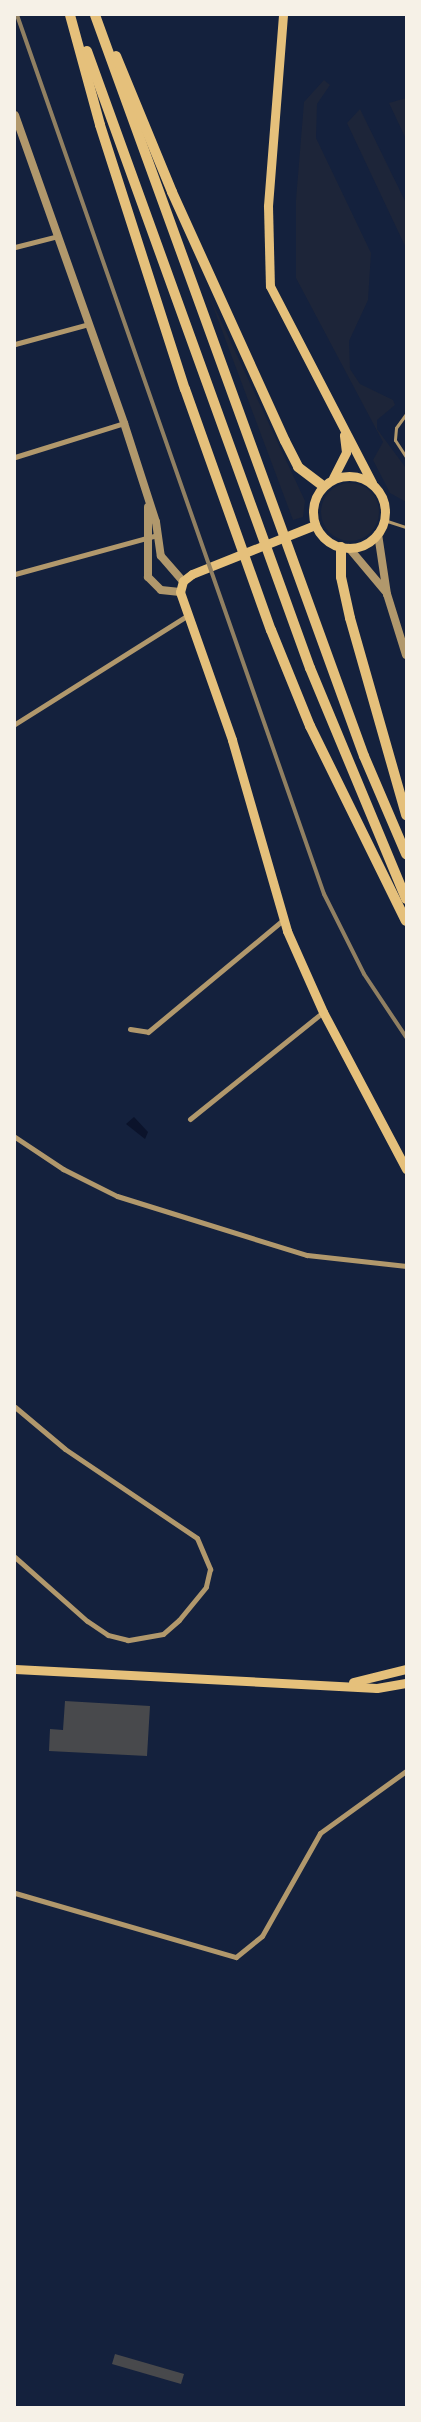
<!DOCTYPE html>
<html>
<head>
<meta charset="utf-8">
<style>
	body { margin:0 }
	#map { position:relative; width:421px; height:2422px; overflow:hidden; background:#14213d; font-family:"Fira Sans",sans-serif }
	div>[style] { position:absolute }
	.green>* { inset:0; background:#1d2539 }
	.round { border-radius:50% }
	.water>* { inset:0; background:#0b132b }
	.building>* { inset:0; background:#48494c }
	.service>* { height:3px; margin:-1.5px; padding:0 1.5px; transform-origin:1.5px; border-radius:1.5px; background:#b1986c }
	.minor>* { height:5px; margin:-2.5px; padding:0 2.5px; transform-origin:2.5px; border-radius:2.5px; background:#b1986c }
	.tertiary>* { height:8px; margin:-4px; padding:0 4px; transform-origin:4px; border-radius:4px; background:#b1986c }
	.secondary>* { height:9px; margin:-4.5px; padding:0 4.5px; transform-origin:4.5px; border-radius:4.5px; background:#e5c07b }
	.secondary>.ring { margin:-4.5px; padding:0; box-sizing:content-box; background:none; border:9px solid #e5c07b; border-radius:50% }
	.trunk>* { height:10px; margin:-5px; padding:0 5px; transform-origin:5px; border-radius:5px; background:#e5c07b }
	.rail>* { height:4px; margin:-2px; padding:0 2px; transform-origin:2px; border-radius:2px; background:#918062 }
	span { translate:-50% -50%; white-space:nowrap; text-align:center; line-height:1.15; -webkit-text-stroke:4px #f6f1e7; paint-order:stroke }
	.frame { position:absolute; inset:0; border:16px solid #f6f1e7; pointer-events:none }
</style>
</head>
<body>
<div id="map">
	<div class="green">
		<i style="clip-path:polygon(324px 80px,330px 85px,317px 104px,316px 138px,371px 253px,368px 300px,349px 341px,350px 369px,360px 384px,393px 400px,395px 405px,377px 420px,377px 429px,406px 468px,406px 502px,390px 493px,373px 460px,383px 442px,296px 278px,296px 200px,304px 102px)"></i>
		<i style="clip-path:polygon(406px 98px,406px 139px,389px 103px)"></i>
		<i style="clip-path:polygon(360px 109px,406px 203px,406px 248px,347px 123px)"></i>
		<i style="clip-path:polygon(208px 293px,305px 501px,303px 517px,293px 520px)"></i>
		<i class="round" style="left:321px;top:483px;width:58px;height:58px"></i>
	</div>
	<div class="water">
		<i style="clip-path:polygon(134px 1117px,148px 1132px,145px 1139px,126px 1124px)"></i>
	</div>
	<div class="building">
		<i style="clip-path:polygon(65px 1701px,150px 1706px,147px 1756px,49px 1751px,50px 1729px,63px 1730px)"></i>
		<i style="clip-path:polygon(115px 2354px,184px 2374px,181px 2384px,112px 2364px)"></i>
	</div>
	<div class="service">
		<i style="left:406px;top:414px;width:17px;rotate:126deg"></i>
		<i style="left:396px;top:428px;width:12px;rotate:95deg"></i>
		<i style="left:395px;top:440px;width:20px;rotate:57deg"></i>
		<i style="left:384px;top:520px;width:23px;rotate:18deg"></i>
	</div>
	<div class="minor">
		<i style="left:15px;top:247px;width:44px;rotate:-14.3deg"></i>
		<i style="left:15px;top:344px;width:77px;rotate:-15.1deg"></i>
		<i style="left:15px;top:457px;width:114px;rotate:-17.3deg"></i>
		<i style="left:15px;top:574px;width:148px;rotate:-15.3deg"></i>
		<i style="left:15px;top:724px;width:204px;rotate:-32.2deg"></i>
		<i style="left:130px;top:1029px;width:18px;rotate:9deg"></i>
		<i style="left:148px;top:1032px;width:175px;rotate:-39.7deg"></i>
		<i style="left:190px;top:1119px;width:171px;rotate:-38.8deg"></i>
		<i style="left:15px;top:1137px;width:58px;rotate:33.7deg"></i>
		<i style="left:63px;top:1169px;width:60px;rotate:26.6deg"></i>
		<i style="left:117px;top:1196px;width:199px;rotate:17.3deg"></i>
		<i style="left:307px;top:1255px;width:100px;rotate:6.3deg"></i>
		<i style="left:15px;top:1407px;width:65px;rotate:40deg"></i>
		<i style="left:65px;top:1449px;width:159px;rotate:34deg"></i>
		<i style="left:197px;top:1538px;width:34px;rotate:67deg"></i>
		<i style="left:210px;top:1569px;width:18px;rotate:103deg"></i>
		<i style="left:206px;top:1587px;width:43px;rotate:129.3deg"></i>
		<i style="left:179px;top:1620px;width:21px;rotate:139deg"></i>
		<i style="left:163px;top:1634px;width:36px;rotate:170deg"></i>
		<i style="left:128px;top:1640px;width:21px;rotate:-166deg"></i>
		<i style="left:108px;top:1635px;width:25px;rotate:-146deg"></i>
		<i style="left:87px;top:1621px;width:96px;rotate:-138.4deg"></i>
		<i style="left:15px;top:1893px;width:230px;rotate:16.2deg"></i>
		<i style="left:236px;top:1957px;width:33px;rotate:-39deg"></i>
		<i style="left:262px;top:1936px;width:118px;rotate:-60.6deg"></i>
		<i style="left:320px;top:1833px;width:106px;rotate:-35.8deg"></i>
	</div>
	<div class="tertiary">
		<i style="left:15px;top:115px;width:327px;rotate:70.5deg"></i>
		<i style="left:124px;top:423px;width:104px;rotate:72.1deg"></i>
		<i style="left:156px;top:522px;width:34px;rotate:82deg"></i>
		<i style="left:161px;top:556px;width:33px;rotate:49deg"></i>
		<i style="left:148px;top:507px;width:70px;rotate:90deg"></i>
		<i style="left:148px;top:577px;width:18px;rotate:45deg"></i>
		<i style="left:161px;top:590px;width:19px;rotate:6deg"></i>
		<i style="left:378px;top:534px;width:61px;rotate:81.5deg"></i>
		<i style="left:387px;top:594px;width:64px;rotate:72.7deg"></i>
		<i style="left:349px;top:548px;width:57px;rotate:49.9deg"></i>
	</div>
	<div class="secondary">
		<i style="left:283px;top:15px;width:192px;rotate:94.5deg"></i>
		<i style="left:268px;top:206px;width:80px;rotate:88.6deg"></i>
		<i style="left:270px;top:286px;width:222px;rotate:62.6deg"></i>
		<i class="ring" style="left:313px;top:476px;width:63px;height:63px"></i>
		<i style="left:333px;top:478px;width:29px;rotate:-63deg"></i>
		<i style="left:346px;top:452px;width:17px;rotate:-97deg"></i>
		<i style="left:315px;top:525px;width:132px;rotate:158.3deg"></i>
		<i style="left:192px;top:574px;width:11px;rotate:142deg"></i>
		<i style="left:183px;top:581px;width:11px;rotate:105deg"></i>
		<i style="left:180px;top:592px;width:157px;rotate:70.6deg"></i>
		<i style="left:232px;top:740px;width:199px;rotate:73.9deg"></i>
		<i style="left:287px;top:931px;width:89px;rotate:66deg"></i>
		<i style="left:323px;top:1012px;width:178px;rotate:62.1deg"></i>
		<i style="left:15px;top:1669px;width:362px;rotate:3deg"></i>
		<i style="left:377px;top:1688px;width:29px;rotate:-10deg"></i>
		<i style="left:353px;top:1682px;width:55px;rotate:-13.8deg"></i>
	</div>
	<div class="trunk">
		<i style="left:70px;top:15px;width:114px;rotate:74.7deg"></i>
		<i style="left:100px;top:125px;width:277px;rotate:72.2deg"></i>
		<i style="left:185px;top:389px;width:256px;rotate:70.4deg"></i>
		<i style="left:271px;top:630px;width:104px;rotate:67.9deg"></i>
		<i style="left:310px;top:726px;width:217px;rotate:63.8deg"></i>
		<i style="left:95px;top:15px;width:788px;rotate:70.05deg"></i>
		<i style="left:364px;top:756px;width:107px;rotate:66.8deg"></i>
		<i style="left:87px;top:51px;width:656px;rotate:70.13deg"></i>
		<i style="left:310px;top:668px;width:250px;rotate:67.4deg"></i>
		<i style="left:116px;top:56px;width:147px;rotate:67.6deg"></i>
		<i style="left:172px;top:192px;width:273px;rotate:65.6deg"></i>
		<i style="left:285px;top:441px;width:29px;rotate:63deg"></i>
		<i style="left:298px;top:467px;width:31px;rotate:37deg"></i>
		<i style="left:341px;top:547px;width:30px;rotate:90deg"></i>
		<i style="left:341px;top:577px;width:42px;rotate:77.6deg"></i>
		<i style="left:350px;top:618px;width:205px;rotate:74.1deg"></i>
	</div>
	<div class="rail">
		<i style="left:17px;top:15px;width:931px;rotate:70.75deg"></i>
		<i style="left:324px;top:894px;width:89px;rotate:63.4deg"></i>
		<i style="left:364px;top:974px;width:76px;rotate:56.3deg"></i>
	</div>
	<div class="frame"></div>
</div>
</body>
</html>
